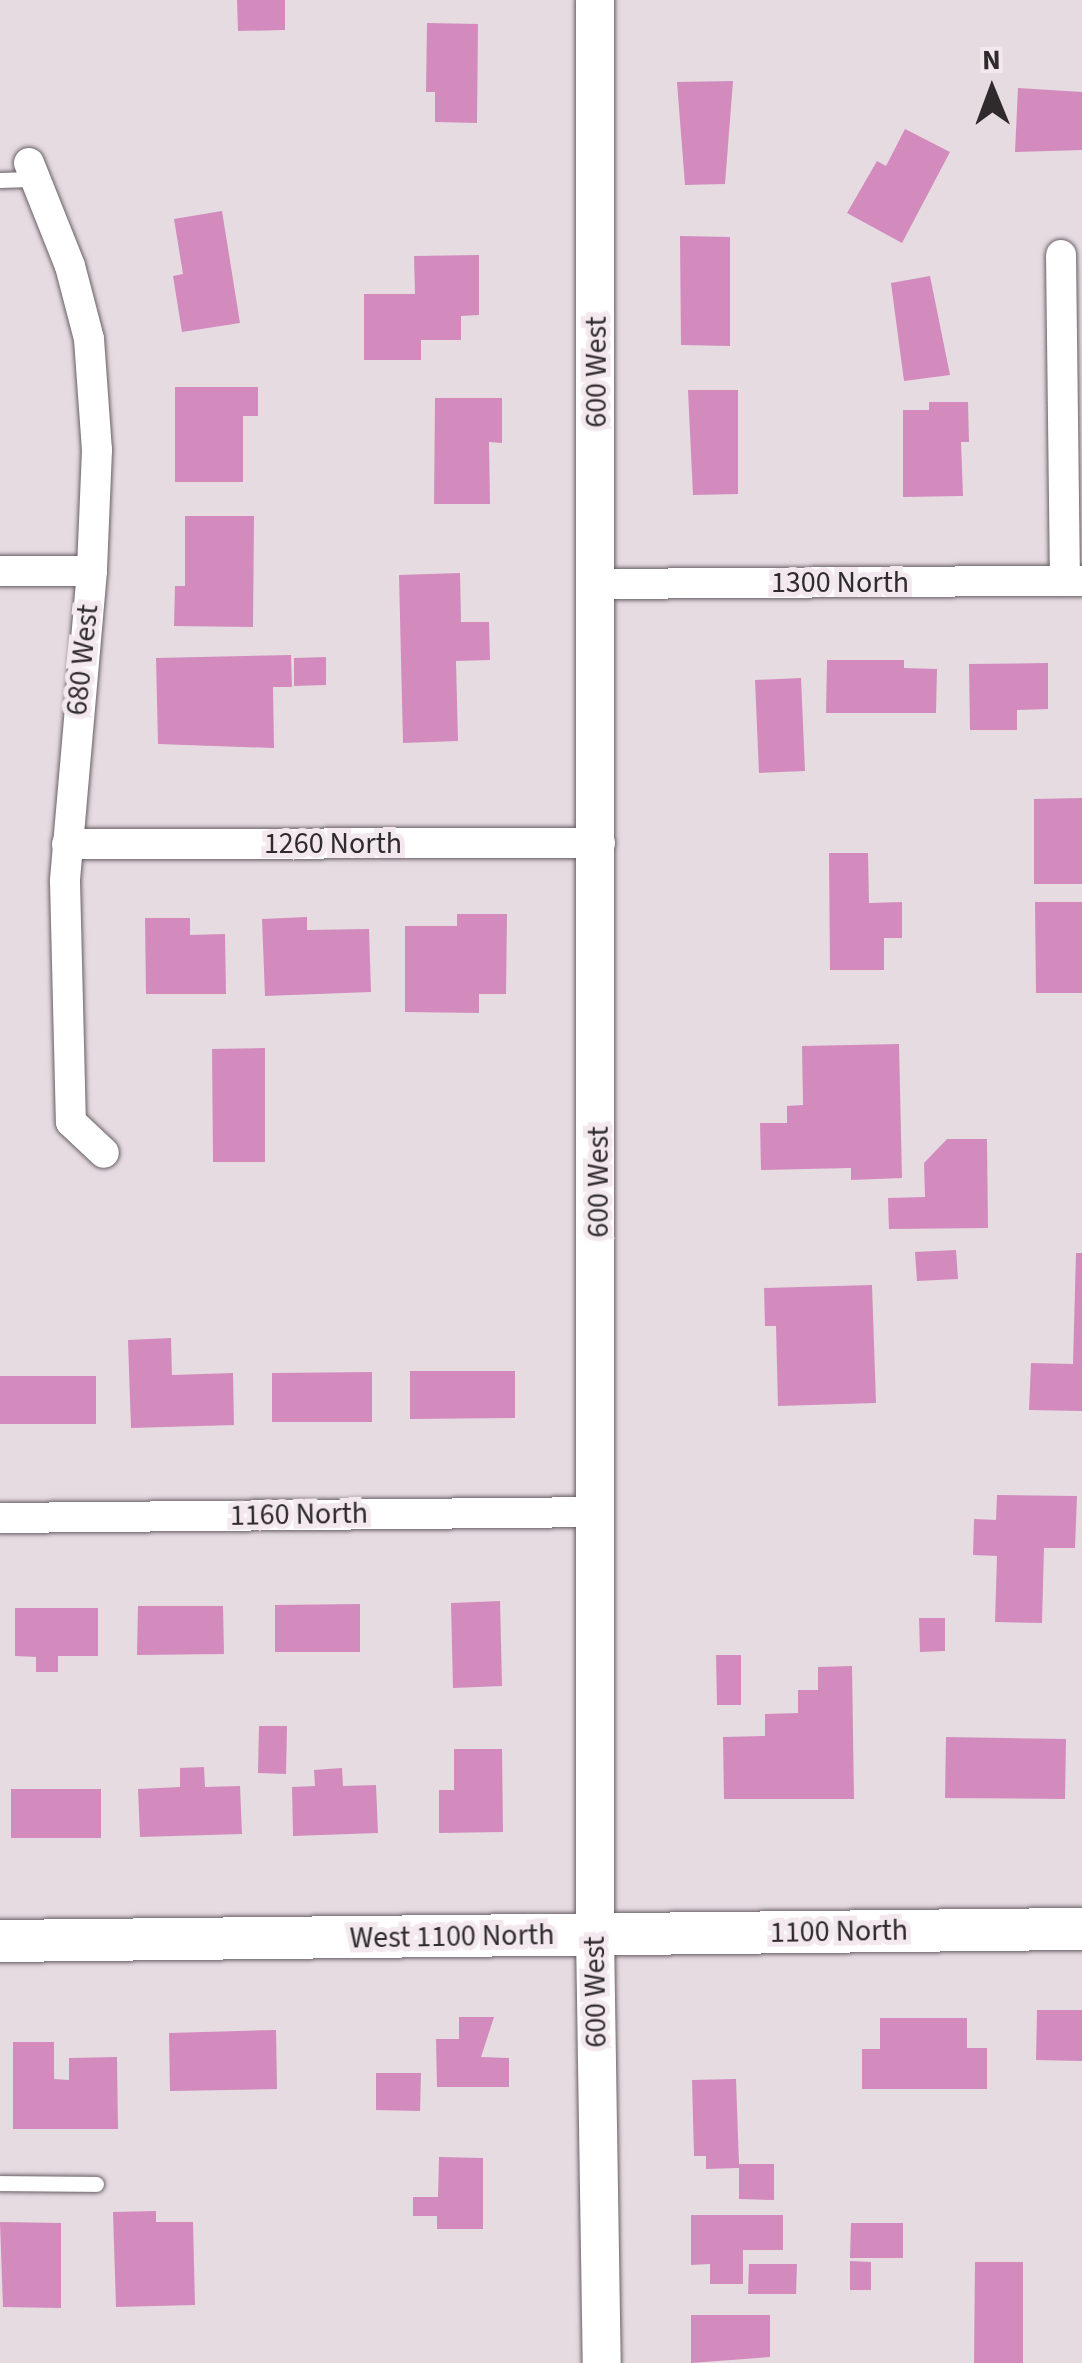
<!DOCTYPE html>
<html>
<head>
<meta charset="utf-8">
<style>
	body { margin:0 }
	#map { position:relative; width:1082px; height:2363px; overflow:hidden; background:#e5dbe1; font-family:"Source Sans 3",sans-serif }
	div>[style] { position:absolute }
	.building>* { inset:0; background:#d38bbd }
	.roads { filter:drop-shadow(0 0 2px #685f65) drop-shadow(0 0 2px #685f65) }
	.service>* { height:15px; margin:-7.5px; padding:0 7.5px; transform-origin:7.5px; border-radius:7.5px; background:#fff }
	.minor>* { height:30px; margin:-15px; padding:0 15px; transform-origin:15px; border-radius:15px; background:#fff }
	.tertiary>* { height:38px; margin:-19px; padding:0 19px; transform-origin:19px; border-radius:19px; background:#fff }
	.secondary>* { height:42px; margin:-21px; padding:0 21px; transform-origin:21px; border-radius:21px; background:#fff }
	span { translate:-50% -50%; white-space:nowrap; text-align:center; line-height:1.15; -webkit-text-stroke:10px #f2e8ee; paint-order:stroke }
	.street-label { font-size:30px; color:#2f2b2d }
	.north { position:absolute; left:942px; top:40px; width:100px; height:100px; -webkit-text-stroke:8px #f2e8ee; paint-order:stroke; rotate:359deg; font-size:28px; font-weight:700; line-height:40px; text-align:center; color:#2f2b2d }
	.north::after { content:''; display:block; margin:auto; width:35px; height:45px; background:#2f2b2d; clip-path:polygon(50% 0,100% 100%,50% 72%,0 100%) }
</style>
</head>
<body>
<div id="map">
	<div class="building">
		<i style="clip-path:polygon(237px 0,285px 0,285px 30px,238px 31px)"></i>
		<i style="clip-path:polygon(427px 23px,478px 24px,477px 123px,435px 122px,435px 92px,426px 92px)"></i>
		<i style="clip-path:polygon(733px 81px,725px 184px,685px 185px,677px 82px)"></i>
		<i style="clip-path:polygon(1018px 88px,1082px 92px,1082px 150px,1015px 152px)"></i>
		<i style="clip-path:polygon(905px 129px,950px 152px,902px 243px,847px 213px,877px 161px,886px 166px)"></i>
		<i style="clip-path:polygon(222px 211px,240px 323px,182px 332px,173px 276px,183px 274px,174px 219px)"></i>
		<i style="clip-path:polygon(680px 236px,730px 237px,730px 346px,681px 345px)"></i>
		<i style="clip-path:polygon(479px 255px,479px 315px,461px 316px,461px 340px,421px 340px,421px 360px,364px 360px,364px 294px,415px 294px,414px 256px)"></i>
		<i style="clip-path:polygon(930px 276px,950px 375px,904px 381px,891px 283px)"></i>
		<i style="clip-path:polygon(175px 387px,258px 387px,258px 416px,243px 416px,243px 482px,175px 482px)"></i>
		<i style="clip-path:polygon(688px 390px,738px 390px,738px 494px,693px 495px)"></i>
		<i style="clip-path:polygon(435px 398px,502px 398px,502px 443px,489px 442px,490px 504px,434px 504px)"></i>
		<i style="clip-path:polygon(929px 402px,968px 402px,969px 442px,961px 442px,963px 496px,903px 497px,903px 410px,929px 410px)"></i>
		<i style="clip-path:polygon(185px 516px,254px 516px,253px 627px,174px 626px,175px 586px,185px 586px)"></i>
		<i style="clip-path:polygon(460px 573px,461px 622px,489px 622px,490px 660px,456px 661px,458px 741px,403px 743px,399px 575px)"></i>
		<i style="clip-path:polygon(291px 655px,292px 687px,273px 687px,274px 748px,158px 744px,156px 658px)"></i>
		<i style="clip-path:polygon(326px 657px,326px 685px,294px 686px,294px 658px)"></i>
		<i style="clip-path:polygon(827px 660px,904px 660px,904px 668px,937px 669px,936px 713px,826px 713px)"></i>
		<i style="clip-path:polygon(1048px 663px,1048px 709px,1017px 710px,1017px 730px,970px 730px,969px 664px)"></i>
		<i style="clip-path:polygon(801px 678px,805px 771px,759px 773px,755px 680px)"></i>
		<i style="clip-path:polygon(1082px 798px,1082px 884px,1034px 884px,1034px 799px)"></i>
		<i style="clip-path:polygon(829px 853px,868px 853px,869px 903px,902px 902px,902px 938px,884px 938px,884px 970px,830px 970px)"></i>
		<i style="clip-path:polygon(1035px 902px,1082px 902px,1082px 993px,1036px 993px)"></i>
		<i style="clip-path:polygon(457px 914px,507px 914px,506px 994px,479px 994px,479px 1013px,405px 1012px,405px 926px,457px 926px)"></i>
		<i style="clip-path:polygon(307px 917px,307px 930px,369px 929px,371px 992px,265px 996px,262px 919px)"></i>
		<i style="clip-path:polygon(145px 918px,190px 918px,190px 935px,225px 934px,226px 994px,146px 994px)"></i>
		<i style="clip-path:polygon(899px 1044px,902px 1178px,851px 1180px,851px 1168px,761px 1170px,760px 1123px,787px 1123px,787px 1106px,803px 1105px,802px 1046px)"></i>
		<i style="clip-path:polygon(265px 1048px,265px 1162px,213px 1162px,212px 1049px)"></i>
		<i style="clip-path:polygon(947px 1139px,987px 1139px,988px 1228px,889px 1229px,888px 1198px,925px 1197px,924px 1163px)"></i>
		<i style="clip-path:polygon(956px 1250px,958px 1279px,917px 1281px,915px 1252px)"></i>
		<i style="clip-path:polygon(1076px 1253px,1082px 1253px,1082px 1411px,1029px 1410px,1031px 1363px,1073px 1364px)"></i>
		<i style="clip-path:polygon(872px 1285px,876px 1403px,778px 1406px,776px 1326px,765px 1326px,764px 1288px)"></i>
		<i style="clip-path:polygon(171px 1338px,172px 1375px,233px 1373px,234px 1425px,131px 1428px,128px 1340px)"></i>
		<i style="clip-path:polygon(410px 1371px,515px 1371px,515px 1418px,410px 1419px)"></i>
		<i style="clip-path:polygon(372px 1372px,372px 1422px,272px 1422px,272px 1373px)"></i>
		<i style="clip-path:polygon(0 1376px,96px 1376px,96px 1424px,0 1424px)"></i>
		<i style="clip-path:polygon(997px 1495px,1077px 1496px,1075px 1548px,1044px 1548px,1042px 1623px,995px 1622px,997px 1556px,973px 1555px,974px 1519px,996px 1520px)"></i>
		<i style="clip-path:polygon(500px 1601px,502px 1686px,453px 1688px,451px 1603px)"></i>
		<i style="clip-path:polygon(360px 1604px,360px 1652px,275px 1652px,275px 1605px)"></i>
		<i style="clip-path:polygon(138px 1606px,223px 1606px,224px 1654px,137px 1655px)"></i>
		<i style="clip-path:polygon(15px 1608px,98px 1608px,98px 1656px,58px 1656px,58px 1672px,36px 1672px,36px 1657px,15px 1656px)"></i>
		<i style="clip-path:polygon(919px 1618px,945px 1618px,945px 1651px,920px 1652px)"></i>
		<i style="clip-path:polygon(716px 1655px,741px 1655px,741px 1705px,717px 1705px)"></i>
		<i style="clip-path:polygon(852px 1666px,854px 1799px,724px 1799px,723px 1737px,765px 1736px,765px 1714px,798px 1713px,798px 1690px,818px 1690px,818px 1667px)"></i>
		<i style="clip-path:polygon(259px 1726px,287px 1726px,286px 1774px,258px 1773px)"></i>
		<i style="clip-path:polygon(946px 1737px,1066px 1739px,1065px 1799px,945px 1798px)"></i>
		<i style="clip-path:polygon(454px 1749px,502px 1749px,503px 1832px,439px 1833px,439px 1790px,454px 1790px)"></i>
		<i style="clip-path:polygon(204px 1767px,205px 1787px,240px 1786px,242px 1834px,140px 1837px,138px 1789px,180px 1787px,180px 1768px)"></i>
		<i style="clip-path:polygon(342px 1768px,343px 1786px,376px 1785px,378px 1833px,293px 1836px,292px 1787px,315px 1786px,314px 1770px)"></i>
		<i style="clip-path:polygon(11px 1789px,101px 1789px,101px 1838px,11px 1838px)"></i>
		<i style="clip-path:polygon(1037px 2010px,1082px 2010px,1082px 2061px,1036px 2060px)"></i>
		<i style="clip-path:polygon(459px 2017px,494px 2017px,481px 2057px,509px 2058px,509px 2087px,437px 2087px,436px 2039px,459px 2039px)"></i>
		<i style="clip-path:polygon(880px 2018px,967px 2018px,967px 2048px,987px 2048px,987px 2089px,862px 2089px,862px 2049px,880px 2049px)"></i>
		<i style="clip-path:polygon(276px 2030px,277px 2089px,170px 2091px,169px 2033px)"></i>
		<i style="clip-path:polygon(13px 2042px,54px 2042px,54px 2079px,69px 2080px,69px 2058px,117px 2057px,118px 2129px,13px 2129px)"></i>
		<i style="clip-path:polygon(376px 2073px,421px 2073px,420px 2111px,376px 2110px)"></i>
		<i style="clip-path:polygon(736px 2079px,739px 2164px,774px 2164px,774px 2200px,739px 2199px,739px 2168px,706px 2169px,706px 2156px,694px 2156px,692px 2080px)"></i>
		<i style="clip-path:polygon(439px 2157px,483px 2158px,483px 2229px,437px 2229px,437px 2216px,413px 2216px,413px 2197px,438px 2197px)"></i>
		<i style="clip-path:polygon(156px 2211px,156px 2222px,193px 2222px,195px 2305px,116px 2307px,113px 2212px)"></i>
		<i style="clip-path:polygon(691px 2215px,783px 2215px,783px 2250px,743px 2250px,743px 2284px,710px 2284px,710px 2264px,691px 2265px)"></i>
		<i style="clip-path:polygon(0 2222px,61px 2223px,61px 2308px,3px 2307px)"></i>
		<i style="clip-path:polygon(851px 2223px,903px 2223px,903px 2258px,850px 2258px)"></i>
		<i style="clip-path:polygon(850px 2261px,871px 2262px,871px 2290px,850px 2290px)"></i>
		<i style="clip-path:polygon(975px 2262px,1023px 2262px,1023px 2363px,974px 2363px)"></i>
		<i style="clip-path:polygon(749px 2264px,797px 2264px,796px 2294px,748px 2294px)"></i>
		<i style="clip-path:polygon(691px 2315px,770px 2315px,770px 2357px,691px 2363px)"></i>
	</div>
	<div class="roads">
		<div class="service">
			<i style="left:0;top:180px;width:36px;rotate:-2deg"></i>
			<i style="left:0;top:2183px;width:96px;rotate:0.6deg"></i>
		</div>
		<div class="minor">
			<i style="left:29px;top:163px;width:111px;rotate:68.3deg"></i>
			<i style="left:70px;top:266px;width:75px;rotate:75.4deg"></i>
			<i style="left:89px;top:339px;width:111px;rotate:85.9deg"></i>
			<i style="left:97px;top:450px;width:121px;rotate:92.4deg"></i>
			<i style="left:92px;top:571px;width:311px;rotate:95deg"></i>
			<i style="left:65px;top:881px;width:241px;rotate:88.6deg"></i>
			<i style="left:71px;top:1122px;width:45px;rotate:43.2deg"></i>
			<i style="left:1061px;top:255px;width:326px;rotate:89.3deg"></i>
			<i style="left:0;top:571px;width:92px"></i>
			<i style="left:598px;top:584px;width:484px;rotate:-0.4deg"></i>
			<i style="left:67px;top:844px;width:533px;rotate:-0.11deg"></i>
			<i style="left:0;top:1518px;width:598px;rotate:-0.57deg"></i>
		</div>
		<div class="tertiary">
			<i style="left:595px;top:0;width:1935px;rotate:90deg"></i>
			<i style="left:595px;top:1935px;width:428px;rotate:89.1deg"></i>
		</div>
		<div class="secondary">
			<i style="left:0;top:1941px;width:1082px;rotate:-0.64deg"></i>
		</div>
	</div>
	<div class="street-label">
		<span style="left:597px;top:372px;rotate:-90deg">600 West</span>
		<span style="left:840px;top:583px">1300 North</span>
		<span style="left:83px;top:660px;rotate:-84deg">680 West</span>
		<span style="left:333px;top:844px">1260 North</span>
		<span style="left:599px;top:1182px;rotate:-90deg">600 West</span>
		<span style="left:299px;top:1515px;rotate:-1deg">1160 North</span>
		<span style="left:839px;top:1932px;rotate:-1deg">1100 North</span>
		<span style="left:452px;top:1937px;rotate:-1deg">West 1100 North</span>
		<span style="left:596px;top:1992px;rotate:-91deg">600 West</span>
	</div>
	<div class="north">N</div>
</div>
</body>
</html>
